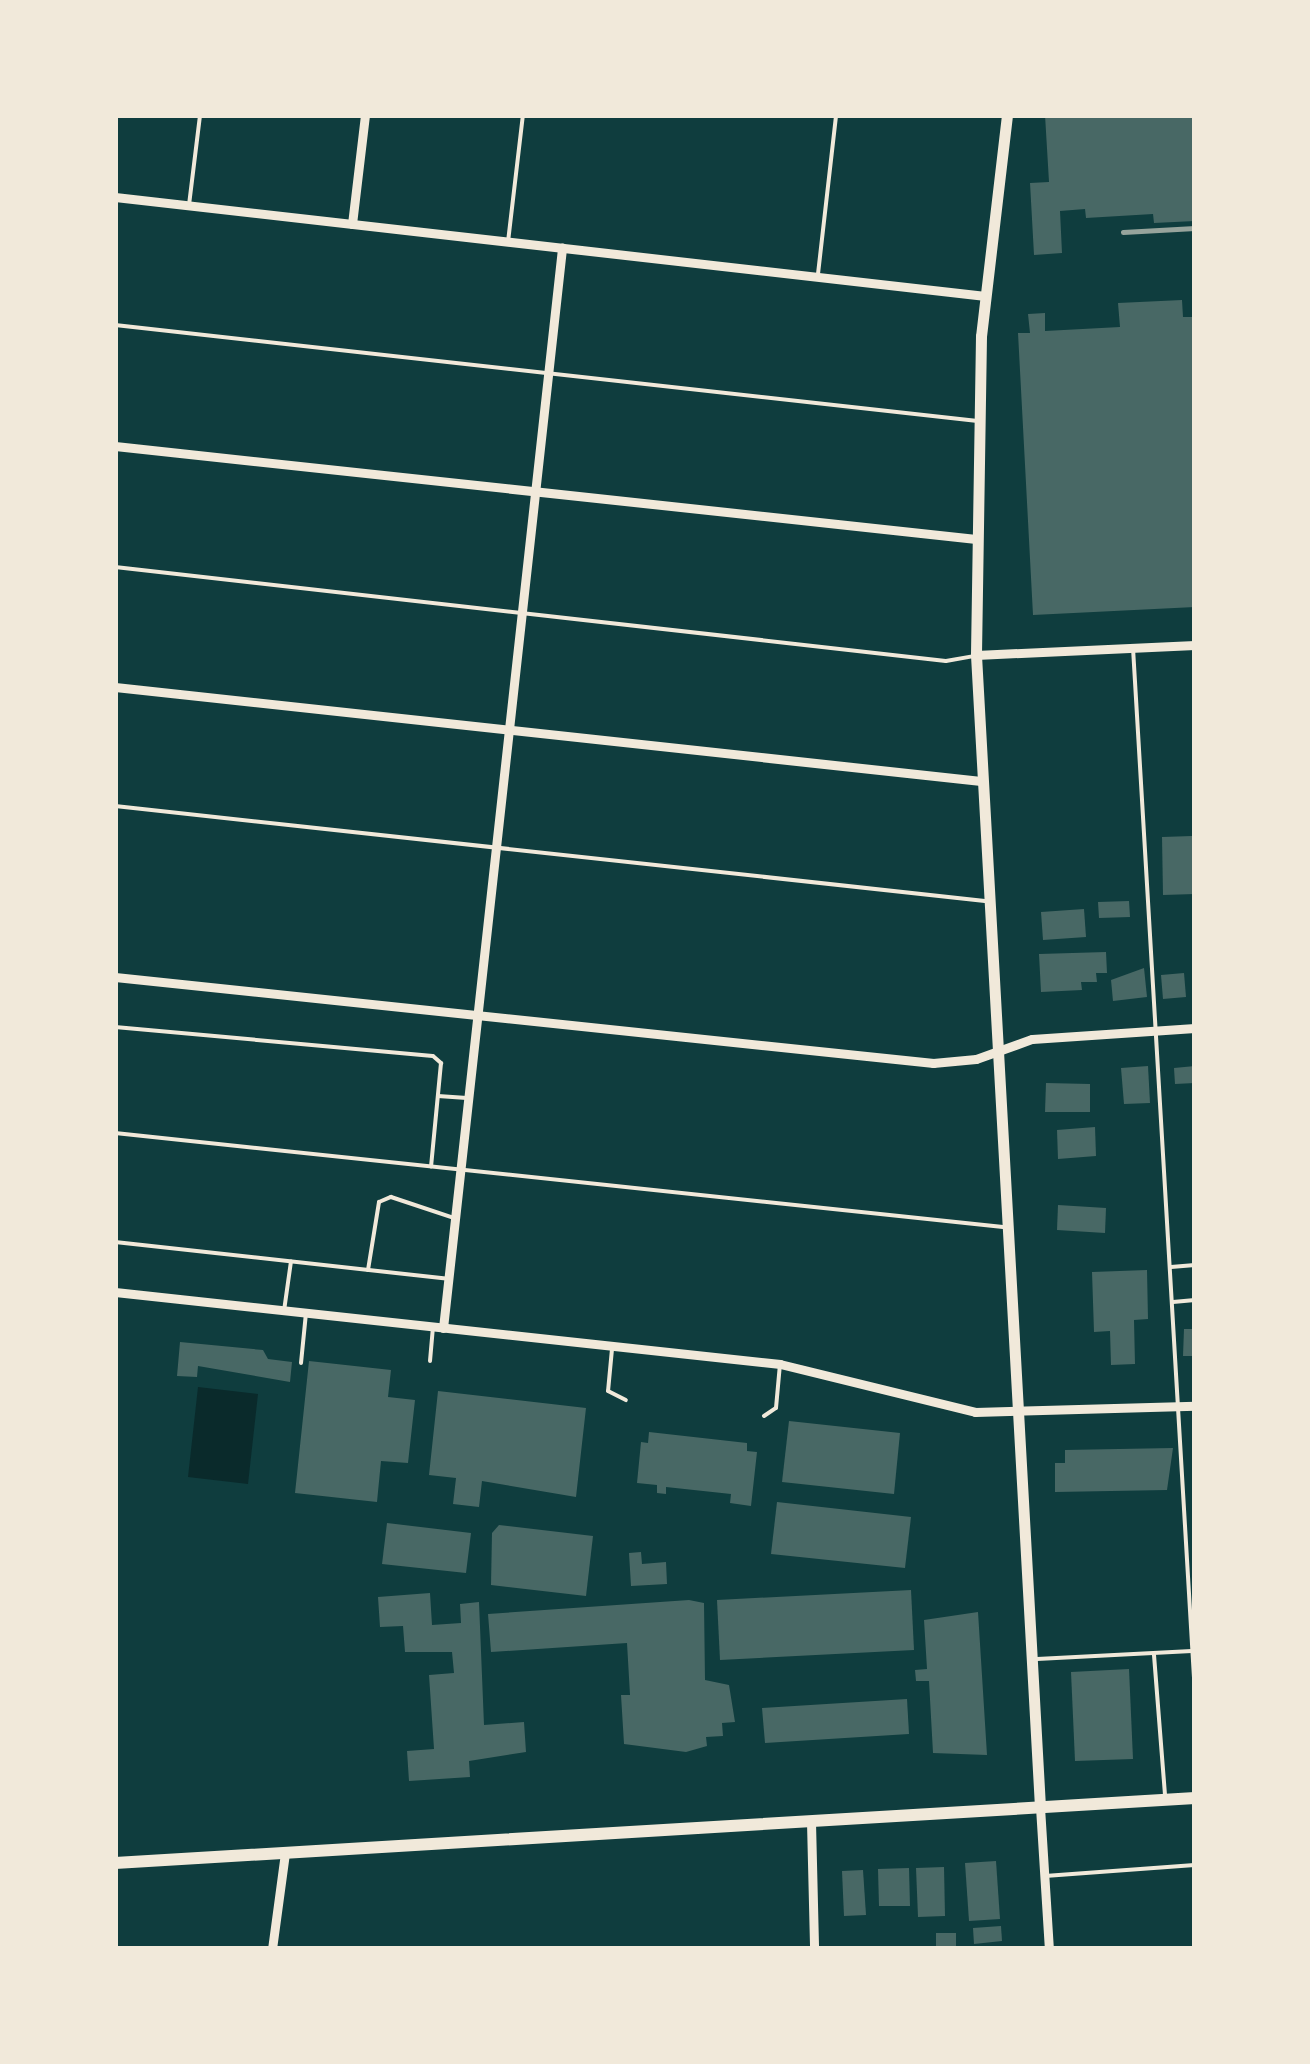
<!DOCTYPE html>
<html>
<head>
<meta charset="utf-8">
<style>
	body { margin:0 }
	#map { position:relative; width:1310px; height:2064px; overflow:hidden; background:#0f3d3e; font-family:"Varela Round",sans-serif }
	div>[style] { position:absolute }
	.water>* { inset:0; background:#0a2a2b }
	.building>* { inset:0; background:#486865 }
	.service>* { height:4px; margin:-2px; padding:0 2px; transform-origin:2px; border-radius:2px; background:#f1e9da }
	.minor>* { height:9px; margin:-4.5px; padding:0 4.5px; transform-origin:4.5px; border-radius:4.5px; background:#f1e9da }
	.secondary>* { height:11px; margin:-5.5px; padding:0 5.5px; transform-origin:5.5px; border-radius:5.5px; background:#f1e9da }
	.primary>* { height:12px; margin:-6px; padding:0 6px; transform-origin:6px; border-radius:6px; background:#f1e9da }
	.rail>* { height:5px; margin:-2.5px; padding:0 2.5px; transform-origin:2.5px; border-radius:2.5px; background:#97a49c }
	span { translate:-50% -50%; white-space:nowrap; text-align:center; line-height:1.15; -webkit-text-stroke:8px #f1e9da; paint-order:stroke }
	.frame { position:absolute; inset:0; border:118px solid #f1e9da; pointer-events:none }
</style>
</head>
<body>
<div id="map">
	<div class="water">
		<i style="clip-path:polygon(198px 1387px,258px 1394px,248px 1484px,188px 1477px)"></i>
	</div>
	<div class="building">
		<i style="clip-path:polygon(1045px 115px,1195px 115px,1195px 221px,1154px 223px,1153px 214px,1086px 218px,1085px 209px,1060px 211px,1062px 253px,1034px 255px,1030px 183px,1049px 182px)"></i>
		<i style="clip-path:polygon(1182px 300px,1183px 317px,1195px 317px,1195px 607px,1033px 615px,1018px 333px,1030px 333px,1028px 314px,1045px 313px,1045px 331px,1120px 327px,1118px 303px)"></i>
		<i style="clip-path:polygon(1192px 836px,1195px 894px,1163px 895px,1162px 837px)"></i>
		<i style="clip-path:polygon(1129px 901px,1130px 917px,1099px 918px,1098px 902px)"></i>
		<i style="clip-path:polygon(1084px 909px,1086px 937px,1043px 940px,1041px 912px)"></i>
		<i style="clip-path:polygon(1106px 952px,1107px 973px,1096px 973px,1097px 982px,1081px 982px,1082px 990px,1041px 992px,1039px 954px)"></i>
		<i style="clip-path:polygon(1144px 968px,1147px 997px,1113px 1001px,1111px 980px)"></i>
		<i style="clip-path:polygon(1184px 973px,1186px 997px,1163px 999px,1161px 975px)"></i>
		<i style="clip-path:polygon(1148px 1066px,1150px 1103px,1124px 1104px,1121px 1068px)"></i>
		<i style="clip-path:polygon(1195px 1066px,1195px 1083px,1175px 1084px,1174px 1068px)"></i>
		<i style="clip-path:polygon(1046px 1083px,1090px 1084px,1090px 1112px,1045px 1112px)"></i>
		<i style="clip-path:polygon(1095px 1127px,1096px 1156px,1058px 1159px,1057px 1130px)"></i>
		<i style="clip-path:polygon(1058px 1205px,1106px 1208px,1105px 1233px,1057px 1230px)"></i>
		<i style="clip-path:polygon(1147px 1270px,1148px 1319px,1134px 1320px,1135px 1364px,1111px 1365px,1110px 1331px,1094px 1332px,1092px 1272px)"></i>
		<i style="clip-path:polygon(1184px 1329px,1195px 1329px,1195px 1356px,1183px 1356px)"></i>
		<i style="clip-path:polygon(180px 1342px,263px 1350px,268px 1359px,292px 1362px,290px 1382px,198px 1366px,197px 1377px,177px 1376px)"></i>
		<i style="clip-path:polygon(309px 1361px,391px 1370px,388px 1397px,415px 1400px,408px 1463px,381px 1461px,377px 1502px,295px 1493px)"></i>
		<i style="clip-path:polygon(438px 1391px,586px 1408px,576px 1497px,482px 1481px,479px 1507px,453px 1504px,456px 1478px,429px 1475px)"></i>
		<i style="clip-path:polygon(789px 1421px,900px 1433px,894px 1494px,782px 1482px)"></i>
		<i style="clip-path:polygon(649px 1432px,747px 1443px,747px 1451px,757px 1452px,751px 1506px,730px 1503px,731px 1494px,666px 1487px,666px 1494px,657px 1493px,657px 1485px,637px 1483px,641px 1442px,648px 1443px)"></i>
		<i style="clip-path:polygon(1173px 1448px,1167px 1490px,1055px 1492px,1055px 1463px,1065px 1463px,1065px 1450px)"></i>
		<i style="clip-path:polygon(777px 1502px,911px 1517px,905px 1568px,771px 1554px)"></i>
		<i style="clip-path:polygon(387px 1523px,471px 1533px,466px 1573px,382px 1564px)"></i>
		<i style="clip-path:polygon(499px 1525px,593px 1536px,586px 1596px,491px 1585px,492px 1533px)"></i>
		<i style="clip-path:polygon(641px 1552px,642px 1564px,666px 1562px,667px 1584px,631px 1586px,629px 1553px)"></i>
		<i style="clip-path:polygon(911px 1590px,914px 1650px,720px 1660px,717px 1600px)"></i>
		<i style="clip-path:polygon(430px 1593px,432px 1625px,461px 1623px,460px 1604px,479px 1602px,484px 1725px,524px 1722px,526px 1752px,469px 1761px,470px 1777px,409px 1781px,407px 1751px,434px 1749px,429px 1675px,454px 1673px,452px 1652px,405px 1652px,403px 1626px,380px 1627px,378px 1597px)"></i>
		<i style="clip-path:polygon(689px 1600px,704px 1603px,705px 1680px,729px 1685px,735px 1722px,722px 1723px,723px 1736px,706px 1737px,707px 1746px,686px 1752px,624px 1744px,621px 1695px,630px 1695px,627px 1643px,491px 1652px,488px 1614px)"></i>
		<i style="clip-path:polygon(978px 1612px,987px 1755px,933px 1753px,929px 1681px,916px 1681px,915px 1670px,927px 1669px,924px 1620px)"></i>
		<i style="clip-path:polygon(1129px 1669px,1133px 1759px,1075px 1761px,1071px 1672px)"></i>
		<i style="clip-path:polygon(907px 1699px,909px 1734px,765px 1743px,762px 1708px)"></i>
		<i style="clip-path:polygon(996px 1861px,1000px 1919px,969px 1921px,965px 1863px)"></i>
		<i style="clip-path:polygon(944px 1867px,945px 1916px,918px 1917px,916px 1868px)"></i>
		<i style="clip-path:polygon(909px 1868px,910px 1906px,879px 1906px,878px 1869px)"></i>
		<i style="clip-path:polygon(863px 1870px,866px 1915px,844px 1916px,842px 1871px)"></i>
		<i style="clip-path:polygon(1001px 1926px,1002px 1941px,974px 1944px,973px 1928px)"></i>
		<i style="clip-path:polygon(936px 1933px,956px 1933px,956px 1947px,936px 1947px)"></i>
	</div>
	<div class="service">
		<i style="left:189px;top:205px;width:91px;rotate:-83deg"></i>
		<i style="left:508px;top:242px;width:128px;rotate:-83.3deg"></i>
		<i style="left:818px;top:274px;width:160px;rotate:-83.5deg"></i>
		<i style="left:115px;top:325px;width:868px;rotate:6.35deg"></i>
		<i style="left:115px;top:567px;width:836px;rotate:6.45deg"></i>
		<i style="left:946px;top:661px;width:28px;rotate:-10deg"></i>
		<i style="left:1133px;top:648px;width:1049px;rotate:86.61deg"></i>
		<i style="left:115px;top:806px;width:875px;rotate:6.23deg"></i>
		<i style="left:115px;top:1027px;width:319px;rotate:5.2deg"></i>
		<i style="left:433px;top:1056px;width:11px;rotate:41deg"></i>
		<i style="left:441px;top:1063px;width:104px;rotate:95.5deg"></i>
		<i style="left:438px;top:1096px;width:29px;rotate:4deg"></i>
		<i style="left:115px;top:1133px;width:893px;rotate:6.04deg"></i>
		<i style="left:115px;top:1242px;width:335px;rotate:6.3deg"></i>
		<i style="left:1171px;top:1267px;width:24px;rotate:-5deg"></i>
		<i style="left:368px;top:1270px;width:69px;rotate:-80.8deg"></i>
		<i style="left:379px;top:1202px;width:13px;rotate:-23deg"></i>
		<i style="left:391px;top:1197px;width:66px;rotate:18.4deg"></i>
		<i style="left:1173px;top:1302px;width:22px;rotate:-5deg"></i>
		<i style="left:284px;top:1311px;width:50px;rotate:-82deg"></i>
		<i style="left:612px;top:1349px;width:42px;rotate:95.4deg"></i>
		<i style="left:608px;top:1391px;width:20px;rotate:27deg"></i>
		<i style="left:430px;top:1361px;width:34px;rotate:-85deg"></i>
		<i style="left:301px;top:1363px;width:50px;rotate:-84.3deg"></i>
		<i style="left:764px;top:1416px;width:14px;rotate:-34deg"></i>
		<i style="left:776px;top:1408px;width:44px;rotate:-84.8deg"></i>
		<i style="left:1154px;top:1655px;width:140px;rotate:85.5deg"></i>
		<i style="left:1037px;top:1659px;width:155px;rotate:-3deg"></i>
		<i style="left:1045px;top:1876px;width:150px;rotate:-4.2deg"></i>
	</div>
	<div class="minor">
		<i style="left:115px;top:197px;width:876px;rotate:6.49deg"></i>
		<i style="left:352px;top:224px;width:110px;rotate:-83.2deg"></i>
		<i style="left:115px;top:446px;width:866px;rotate:6.16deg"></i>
		<i style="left:976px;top:655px;width:219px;rotate:-2.6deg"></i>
		<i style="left:115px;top:687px;width:871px;rotate:6.19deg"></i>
		<i style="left:115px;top:977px;width:823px;rotate:6deg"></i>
		<i style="left:933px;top:1063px;width:43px;rotate:-5.3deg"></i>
		<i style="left:976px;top:1059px;width:59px;rotate:-19.7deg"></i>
		<i style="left:1032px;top:1039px;width:163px;rotate:-3.9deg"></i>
		<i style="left:115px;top:1292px;width:669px;rotate:6.18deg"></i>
		<i style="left:780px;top:1364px;width:201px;rotate:13.8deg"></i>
		<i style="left:975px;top:1412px;width:220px;rotate:-1.6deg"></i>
		<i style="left:443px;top:1328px;width:1087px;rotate:-83.71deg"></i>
		<i style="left:1040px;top:1807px;width:142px;rotate:86.4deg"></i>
		<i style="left:811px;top:1822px;width:127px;rotate:88.6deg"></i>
		<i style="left:272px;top:1949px;width:97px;rotate:-82.3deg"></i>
	</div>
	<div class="secondary">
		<i style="left:1007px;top:115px;width:223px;rotate:96.7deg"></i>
		<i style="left:981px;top:336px;width:319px;rotate:90.9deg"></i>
		<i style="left:976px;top:655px;width:1154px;rotate:86.82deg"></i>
	</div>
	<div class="primary">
		<i style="left:115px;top:1863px;width:1082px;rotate:-3.44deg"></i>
	</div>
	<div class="rail">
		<i style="left:1123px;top:232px;width:72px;rotate:-3.2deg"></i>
	</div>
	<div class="frame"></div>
</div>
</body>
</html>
